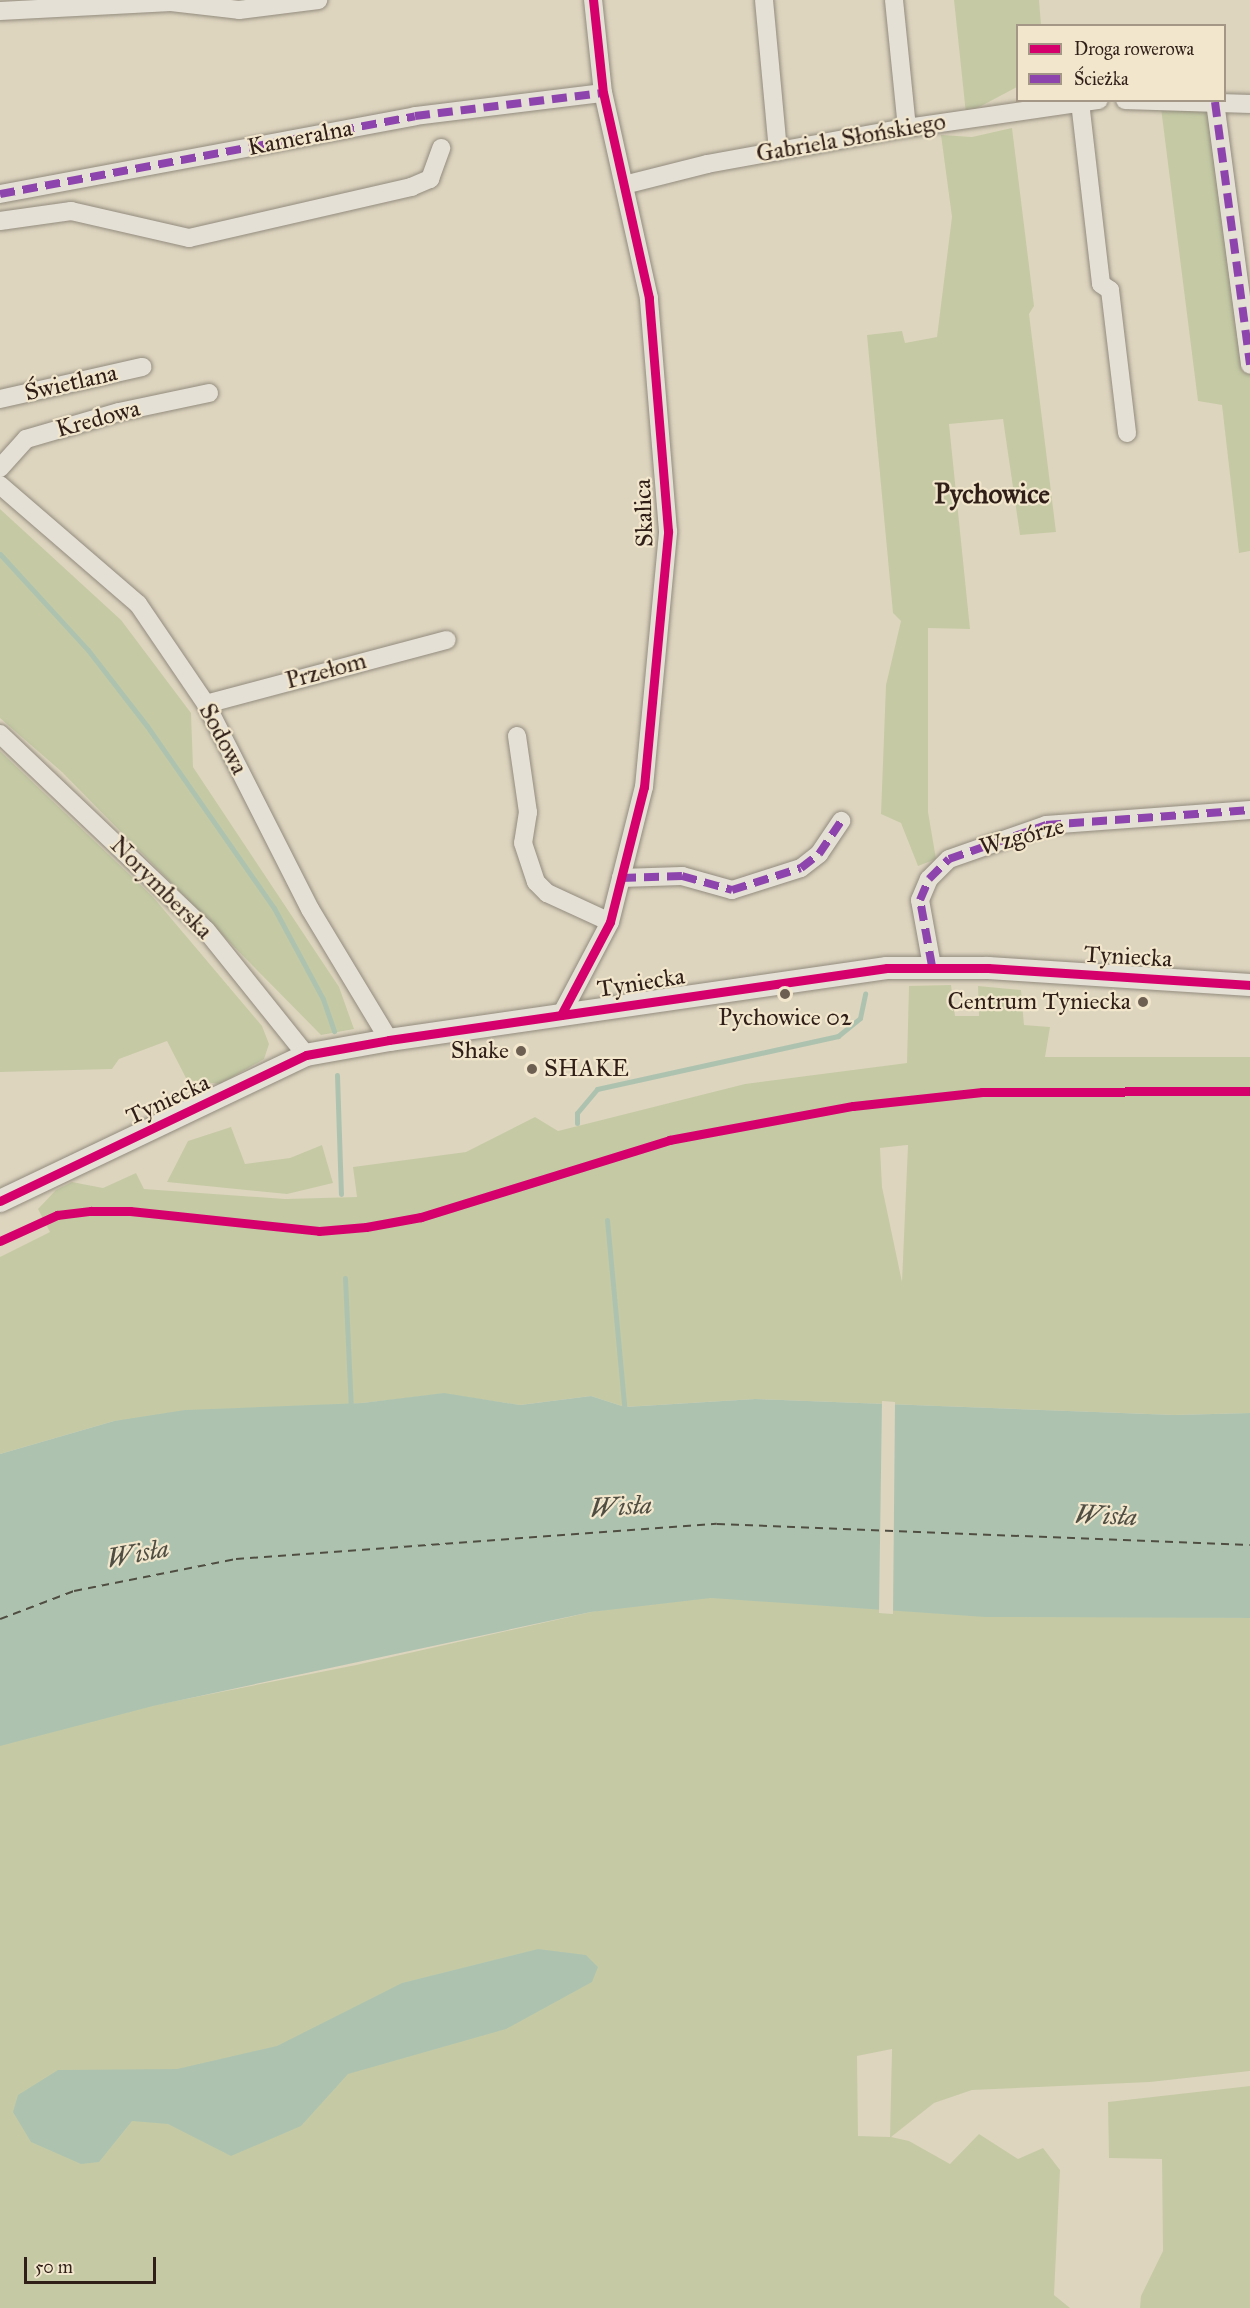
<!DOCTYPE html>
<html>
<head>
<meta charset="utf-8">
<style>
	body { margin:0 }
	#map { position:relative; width:1250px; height:2308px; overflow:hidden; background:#ded5bf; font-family:"IM FELL Great Primer",serif }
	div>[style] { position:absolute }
	.green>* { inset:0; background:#c5caa5 }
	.water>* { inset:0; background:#aec3af }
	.pier>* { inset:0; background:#ded5bf }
	.stream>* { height:5px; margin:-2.5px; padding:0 2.5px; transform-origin:2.5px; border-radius:2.5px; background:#aec3af }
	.ferry>* { height:1.5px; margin-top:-0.75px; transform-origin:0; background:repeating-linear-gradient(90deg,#504e43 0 8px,transparent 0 14px) }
	.roads { filter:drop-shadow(0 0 2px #928b7e) drop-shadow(0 0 2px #928b7e) }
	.minor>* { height:18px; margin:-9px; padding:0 9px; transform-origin:9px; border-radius:9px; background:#e5e0d5 }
	.tertiary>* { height:22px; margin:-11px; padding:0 11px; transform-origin:11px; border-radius:11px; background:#e5e0d5 }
	.quiet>* { height:8px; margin-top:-4px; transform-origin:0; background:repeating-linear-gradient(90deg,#8e44ad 0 15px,transparent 0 23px) }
	.cycleway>* { height:9px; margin:-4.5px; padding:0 4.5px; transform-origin:4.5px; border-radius:4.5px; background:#d6006c }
	.dots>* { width:16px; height:16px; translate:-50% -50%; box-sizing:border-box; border:3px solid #f2e7cd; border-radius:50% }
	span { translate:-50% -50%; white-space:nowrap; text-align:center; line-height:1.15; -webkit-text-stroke:4.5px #f2e7cd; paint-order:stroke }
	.street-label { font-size:24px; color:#301f18 }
	.poi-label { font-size:24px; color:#301f18 }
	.right { translate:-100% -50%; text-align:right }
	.left { translate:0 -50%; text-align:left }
	.water-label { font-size:26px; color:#504e43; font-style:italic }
	.quarter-label { font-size:27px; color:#301f18; font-weight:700 }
	.legend { position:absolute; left:1016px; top:24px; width:210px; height:78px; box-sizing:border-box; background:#f2e7cd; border:2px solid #a49785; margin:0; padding:8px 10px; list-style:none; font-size:18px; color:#301f18 }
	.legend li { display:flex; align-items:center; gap:12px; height:30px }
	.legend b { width:30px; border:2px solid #a49785 }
	.scale { position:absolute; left:24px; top:2257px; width:132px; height:27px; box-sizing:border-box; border:3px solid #301f18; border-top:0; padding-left:8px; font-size:18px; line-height:21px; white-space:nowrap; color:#301f18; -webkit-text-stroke:4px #f2e7cd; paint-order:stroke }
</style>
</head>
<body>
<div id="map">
	<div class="green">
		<i style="clip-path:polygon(954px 0,1039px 0,1041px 25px,1018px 26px,1017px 87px,966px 114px)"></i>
		<i style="clip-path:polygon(1161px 108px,1210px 111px,1250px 365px,1250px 551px,1239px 553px,1222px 405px,1198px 401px)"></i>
		<i style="clip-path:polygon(1012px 128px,1034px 306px,1029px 314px,1056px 532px,1020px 535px,1003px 419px,949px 424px,970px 629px,928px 628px,928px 812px,936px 859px,918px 866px,901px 823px,881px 814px,886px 685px,901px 621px,893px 613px,867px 335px,902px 331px,905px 343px,937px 337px,952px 217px,941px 135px,972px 137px)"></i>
		<i style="clip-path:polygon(0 509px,121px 620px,191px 713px,193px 767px,339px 987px,354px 1029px,321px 1035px,62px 772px,0 718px)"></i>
		<i style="clip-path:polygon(0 751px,153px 897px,262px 1026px,269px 1044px,264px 1059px,220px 1084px,187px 1080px,167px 1041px,119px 1059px,112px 1069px,0 1072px)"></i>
		<i style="clip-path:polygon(evenodd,951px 985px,955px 1016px,979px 1016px,978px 986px,1021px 990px,1024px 1025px,1050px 1027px,1045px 1057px,1250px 1057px,1250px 1413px,1175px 1415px,755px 1399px,625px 1407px,591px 1396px,520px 1405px,444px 1394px,362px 1403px,114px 1421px,0 1454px,0 1257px,50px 1232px,38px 1209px,56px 1190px,72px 1182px,103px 1188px,136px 1173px,144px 1189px,285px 1199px,357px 1197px,353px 1167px,466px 1152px,535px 1117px,558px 1131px,745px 1084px,907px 1063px,909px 986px,951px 985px,907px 1145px,908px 1145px,902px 1282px,882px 1187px,880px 1148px,907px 1145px)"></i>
		<i style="clip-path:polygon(231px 1127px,245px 1164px,290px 1158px,322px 1145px,333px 1183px,287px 1194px,167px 1182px,188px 1141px)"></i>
		<i style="clip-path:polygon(evenodd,693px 1595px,986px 1614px,1250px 1618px,1250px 2071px,1150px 2082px,972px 2090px,934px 2103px,891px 2137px,909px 2141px,950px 2164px,979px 2134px,1018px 2159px,1043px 2148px,1060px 2170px,1054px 2295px,1070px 2308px,0 2308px,0 1736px,356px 1665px,591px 1612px,693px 1595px,892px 2049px,890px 2137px,858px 2136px,857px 2056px,892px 2049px)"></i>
		<i style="clip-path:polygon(1250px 2086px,1250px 2308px,1140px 2308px,1141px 2296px,1163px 2251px,1162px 2159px,1109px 2158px,1108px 2102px)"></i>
	</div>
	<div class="water">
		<i style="clip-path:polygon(444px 1393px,520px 1405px,591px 1396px,625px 1407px,755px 1399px,1175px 1415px,1250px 1413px,1250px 1618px,985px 1617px,711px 1598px,591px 1612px,153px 1706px,0 1746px,0 1454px,114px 1421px,185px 1410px,362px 1403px)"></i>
		<i style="clip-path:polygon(538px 1949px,586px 1955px,598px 1967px,592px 1982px,506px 2029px,348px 2074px,301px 2126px,231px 2156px,168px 2124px,132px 2121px,99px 2162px,81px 2164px,31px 2142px,13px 2112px,18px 2095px,58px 2070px,177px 2069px,277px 2046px,402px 1983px)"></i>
	</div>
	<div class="pier">
		<i style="clip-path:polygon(882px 1401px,895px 1402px,893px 1614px,879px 1613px)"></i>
	</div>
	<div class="stream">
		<i style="left:0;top:554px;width:130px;rotate:47.5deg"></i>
		<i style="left:88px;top:650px;width:96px;rotate:52.2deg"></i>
		<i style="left:147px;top:726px;width:222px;rotate:55.1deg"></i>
		<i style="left:274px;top:908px;width:103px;rotate:61.7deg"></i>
		<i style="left:323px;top:999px;width:34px;rotate:71deg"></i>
		<i style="left:337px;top:1075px;width:119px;rotate:88.1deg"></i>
		<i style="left:577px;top:1123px;width:10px;rotate:-90deg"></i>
		<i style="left:577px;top:1113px;width:31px;rotate:-50deg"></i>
		<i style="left:597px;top:1089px;width:247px;rotate:-12.4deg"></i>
		<i style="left:838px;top:1036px;width:28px;rotate:-39deg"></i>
		<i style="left:860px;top:1018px;width:25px;rotate:-78deg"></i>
		<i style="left:607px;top:1220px;width:194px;rotate:84.7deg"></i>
		<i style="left:345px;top:1278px;width:130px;rotate:87.4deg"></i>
	</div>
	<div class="ferry">
		<i style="left:0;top:1619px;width:79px;rotate:-20.7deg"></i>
		<i style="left:74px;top:1591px;width:165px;rotate:-11.2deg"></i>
		<i style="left:236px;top:1559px;width:482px;rotate:-4.2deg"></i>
		<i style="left:717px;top:1524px;width:533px;rotate:2.26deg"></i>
	</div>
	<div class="roads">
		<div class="minor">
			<i style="left:764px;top:0;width:152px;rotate:84.7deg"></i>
			<i style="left:894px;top:0;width:128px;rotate:84.2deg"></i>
			<i style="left:0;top:11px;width:171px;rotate:-3deg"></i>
			<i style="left:171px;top:2px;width:68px;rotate:6.7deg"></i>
			<i style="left:239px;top:10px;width:80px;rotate:-7.2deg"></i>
			<i style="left:1125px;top:100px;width:125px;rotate:1.8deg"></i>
			<i style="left:1080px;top:102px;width:183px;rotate:83.4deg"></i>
			<i style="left:1101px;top:284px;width:11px;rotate:34deg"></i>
			<i style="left:1110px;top:290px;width:144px;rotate:83.2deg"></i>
			<i style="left:1215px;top:102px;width:265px;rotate:82.4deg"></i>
			<i style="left:624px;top:185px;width:86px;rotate:-14.2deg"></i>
			<i style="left:707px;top:164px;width:195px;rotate:-10.3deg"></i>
			<i style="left:899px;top:129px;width:202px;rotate:-8.3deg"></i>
			<i style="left:0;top:194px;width:422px;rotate:-10.6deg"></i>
			<i style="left:415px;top:116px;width:189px;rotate:-7deg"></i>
			<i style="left:0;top:221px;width:72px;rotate:-8deg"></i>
			<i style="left:71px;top:211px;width:121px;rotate:12.9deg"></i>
			<i style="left:189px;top:238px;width:228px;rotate:-12.9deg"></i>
			<i style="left:411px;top:187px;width:21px;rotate:-23deg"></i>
			<i style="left:430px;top:179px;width:33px;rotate:-70deg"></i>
			<i style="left:0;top:399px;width:146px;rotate:-12.7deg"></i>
			<i style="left:0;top:468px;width:39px;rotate:-48deg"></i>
			<i style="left:26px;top:439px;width:97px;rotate:-16.2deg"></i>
			<i style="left:119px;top:412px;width:92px;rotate:-11.9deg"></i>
			<i style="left:0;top:485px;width:182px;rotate:40.8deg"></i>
			<i style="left:138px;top:604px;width:121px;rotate:55.8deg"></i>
			<i style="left:206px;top:704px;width:230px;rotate:63.1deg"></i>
			<i style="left:310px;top:909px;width:153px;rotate:58.9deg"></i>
			<i style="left:206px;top:704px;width:249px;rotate:-14.9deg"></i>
			<i style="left:0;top:734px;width:284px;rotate:43.6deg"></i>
			<i style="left:206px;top:930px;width:160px;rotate:51.3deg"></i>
			<i style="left:517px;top:736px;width:77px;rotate:81.8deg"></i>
			<i style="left:528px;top:812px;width:31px;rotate:99deg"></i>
			<i style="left:523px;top:843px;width:41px;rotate:71.6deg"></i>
			<i style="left:536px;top:882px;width:16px;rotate:45deg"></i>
			<i style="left:547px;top:893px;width:69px;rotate:24.7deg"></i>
			<i style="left:621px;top:878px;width:61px;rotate:-1.9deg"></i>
			<i style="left:682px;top:876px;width:52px;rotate:15.6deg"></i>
			<i style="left:732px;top:890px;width:72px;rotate:-17.7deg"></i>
			<i style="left:801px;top:868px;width:23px;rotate:-38deg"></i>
			<i style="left:819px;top:854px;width:40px;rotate:-56deg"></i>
			<i style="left:932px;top:966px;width:67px;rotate:-100.3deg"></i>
			<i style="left:920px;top:900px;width:23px;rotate:-67deg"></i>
			<i style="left:929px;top:879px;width:28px;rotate:-45deg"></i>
			<i style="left:949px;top:859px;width:103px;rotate:-19.3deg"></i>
			<i style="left:1046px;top:825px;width:205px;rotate:-4.2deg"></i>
			<i style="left:561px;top:1015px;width:105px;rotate:-62.2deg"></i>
			<i style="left:610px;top:922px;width:139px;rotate:-75.9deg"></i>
			<i style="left:644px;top:787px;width:257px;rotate:-84.6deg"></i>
			<i style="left:668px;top:531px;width:234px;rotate:-94.7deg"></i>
			<i style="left:649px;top:298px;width:210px;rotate:-102.6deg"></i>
			<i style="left:603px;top:93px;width:94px;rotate:-96.1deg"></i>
		</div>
		<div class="tertiary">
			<i style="left:0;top:1201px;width:339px;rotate:-25.5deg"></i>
			<i style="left:306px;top:1055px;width:84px;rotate:-10.2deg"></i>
			<i style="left:389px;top:1040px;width:503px;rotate:-8.23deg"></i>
			<i style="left:887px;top:968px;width:101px"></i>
			<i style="left:988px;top:968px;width:263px;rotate:3.7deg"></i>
		</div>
	</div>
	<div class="quiet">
		<i style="left:1215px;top:102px;width:265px;rotate:82.4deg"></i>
		<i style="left:0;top:194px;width:422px;rotate:-10.6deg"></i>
		<i style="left:415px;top:116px;width:189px;rotate:-7deg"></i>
		<i style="left:621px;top:878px;width:61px;rotate:-1.9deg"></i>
		<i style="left:682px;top:876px;width:52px;rotate:15.6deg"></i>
		<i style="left:732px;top:890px;width:72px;rotate:-17.7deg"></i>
		<i style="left:801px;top:868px;width:23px;rotate:-38deg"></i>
		<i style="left:819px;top:854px;width:40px;rotate:-56deg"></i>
		<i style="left:932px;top:966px;width:67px;rotate:-100.3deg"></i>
		<i style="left:920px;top:900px;width:23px;rotate:-67deg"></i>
		<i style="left:929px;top:879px;width:28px;rotate:-45deg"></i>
		<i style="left:949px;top:859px;width:103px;rotate:-19.3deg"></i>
		<i style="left:1046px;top:825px;width:205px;rotate:-4.2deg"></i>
	</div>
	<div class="cycleway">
		<i style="left:561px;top:1015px;width:105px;rotate:-62.2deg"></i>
		<i style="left:610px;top:922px;width:139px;rotate:-75.9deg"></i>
		<i style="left:644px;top:787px;width:257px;rotate:-84.6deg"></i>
		<i style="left:668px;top:531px;width:234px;rotate:-94.7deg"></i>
		<i style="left:649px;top:298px;width:210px;rotate:-102.6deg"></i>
		<i style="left:603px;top:93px;width:94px;rotate:-96.1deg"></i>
		<i style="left:0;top:1201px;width:339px;rotate:-25.5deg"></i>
		<i style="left:306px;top:1055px;width:84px;rotate:-10.2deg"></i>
		<i style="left:389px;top:1040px;width:503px;rotate:-8.23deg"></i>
		<i style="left:887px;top:968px;width:101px"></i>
		<i style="left:988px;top:968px;width:263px;rotate:3.7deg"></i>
		<i style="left:0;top:1241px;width:63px;rotate:-24.5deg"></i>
		<i style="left:57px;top:1215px;width:34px;rotate:-7deg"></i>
		<i style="left:91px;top:1211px;width:39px"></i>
		<i style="left:130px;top:1211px;width:190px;rotate:6deg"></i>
		<i style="left:319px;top:1231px;width:47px;rotate:-4.9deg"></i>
		<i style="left:366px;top:1227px;width:56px;rotate:-10.3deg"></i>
		<i style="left:421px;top:1217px;width:260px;rotate:-17.2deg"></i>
		<i style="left:669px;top:1140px;width:187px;rotate:-10.5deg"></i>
		<i style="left:853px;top:1106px;width:130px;rotate:-6.2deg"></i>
		<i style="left:982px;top:1092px;width:268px;rotate:-0.2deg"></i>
	</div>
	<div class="dots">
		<i style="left:785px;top:994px;background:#6d5f52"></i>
		<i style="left:1143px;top:1002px;background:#6d5f52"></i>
		<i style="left:521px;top:1051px;background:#6d5f52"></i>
		<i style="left:532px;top:1069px;background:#6d5f52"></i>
	</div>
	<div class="street-label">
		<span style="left:300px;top:138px;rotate:-11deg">Kameralna</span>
		<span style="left:851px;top:138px;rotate:-10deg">Gabriela Słońskiego</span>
		<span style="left:71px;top:383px;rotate:-13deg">Świetlana</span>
		<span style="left:98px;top:419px;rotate:-15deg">Kredowa</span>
		<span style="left:644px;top:513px;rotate:-92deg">Skalica</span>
		<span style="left:326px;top:671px;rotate:-15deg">Przełom</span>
		<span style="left:223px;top:739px;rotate:62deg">Sodowa</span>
		<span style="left:1022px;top:837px;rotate:-15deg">Wzgórze</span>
		<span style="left:161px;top:888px;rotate:45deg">Norymberska</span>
		<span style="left:1128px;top:957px;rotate:3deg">Tyniecka</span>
		<span style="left:641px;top:983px;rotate:-9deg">Tyniecka</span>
		<span style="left:168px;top:1100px;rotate:-25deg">Tyniecka</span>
	</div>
	<div class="poi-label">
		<span class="right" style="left:1131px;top:1002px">Centrum Tyniecka</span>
		<span style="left:785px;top:1018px">Pychowice 02</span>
		<span class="right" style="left:509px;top:1051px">Shake</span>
		<span class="left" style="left:544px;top:1069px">SHAKE</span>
	</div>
	<div class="water-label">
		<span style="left:621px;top:1507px;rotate:-4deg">Wisła</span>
		<span style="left:1106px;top:1516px;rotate:2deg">Wisła</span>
		<span style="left:138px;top:1554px;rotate:-11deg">Wisła</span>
	</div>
	<div class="quarter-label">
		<span style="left:992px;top:494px">Pychowice</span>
	</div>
	<ul class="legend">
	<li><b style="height:8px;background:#d6006c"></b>Droga rowerowa</li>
	<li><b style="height:8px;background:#8e44ad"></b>Ścieżka</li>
	</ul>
	<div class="scale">50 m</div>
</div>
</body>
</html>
